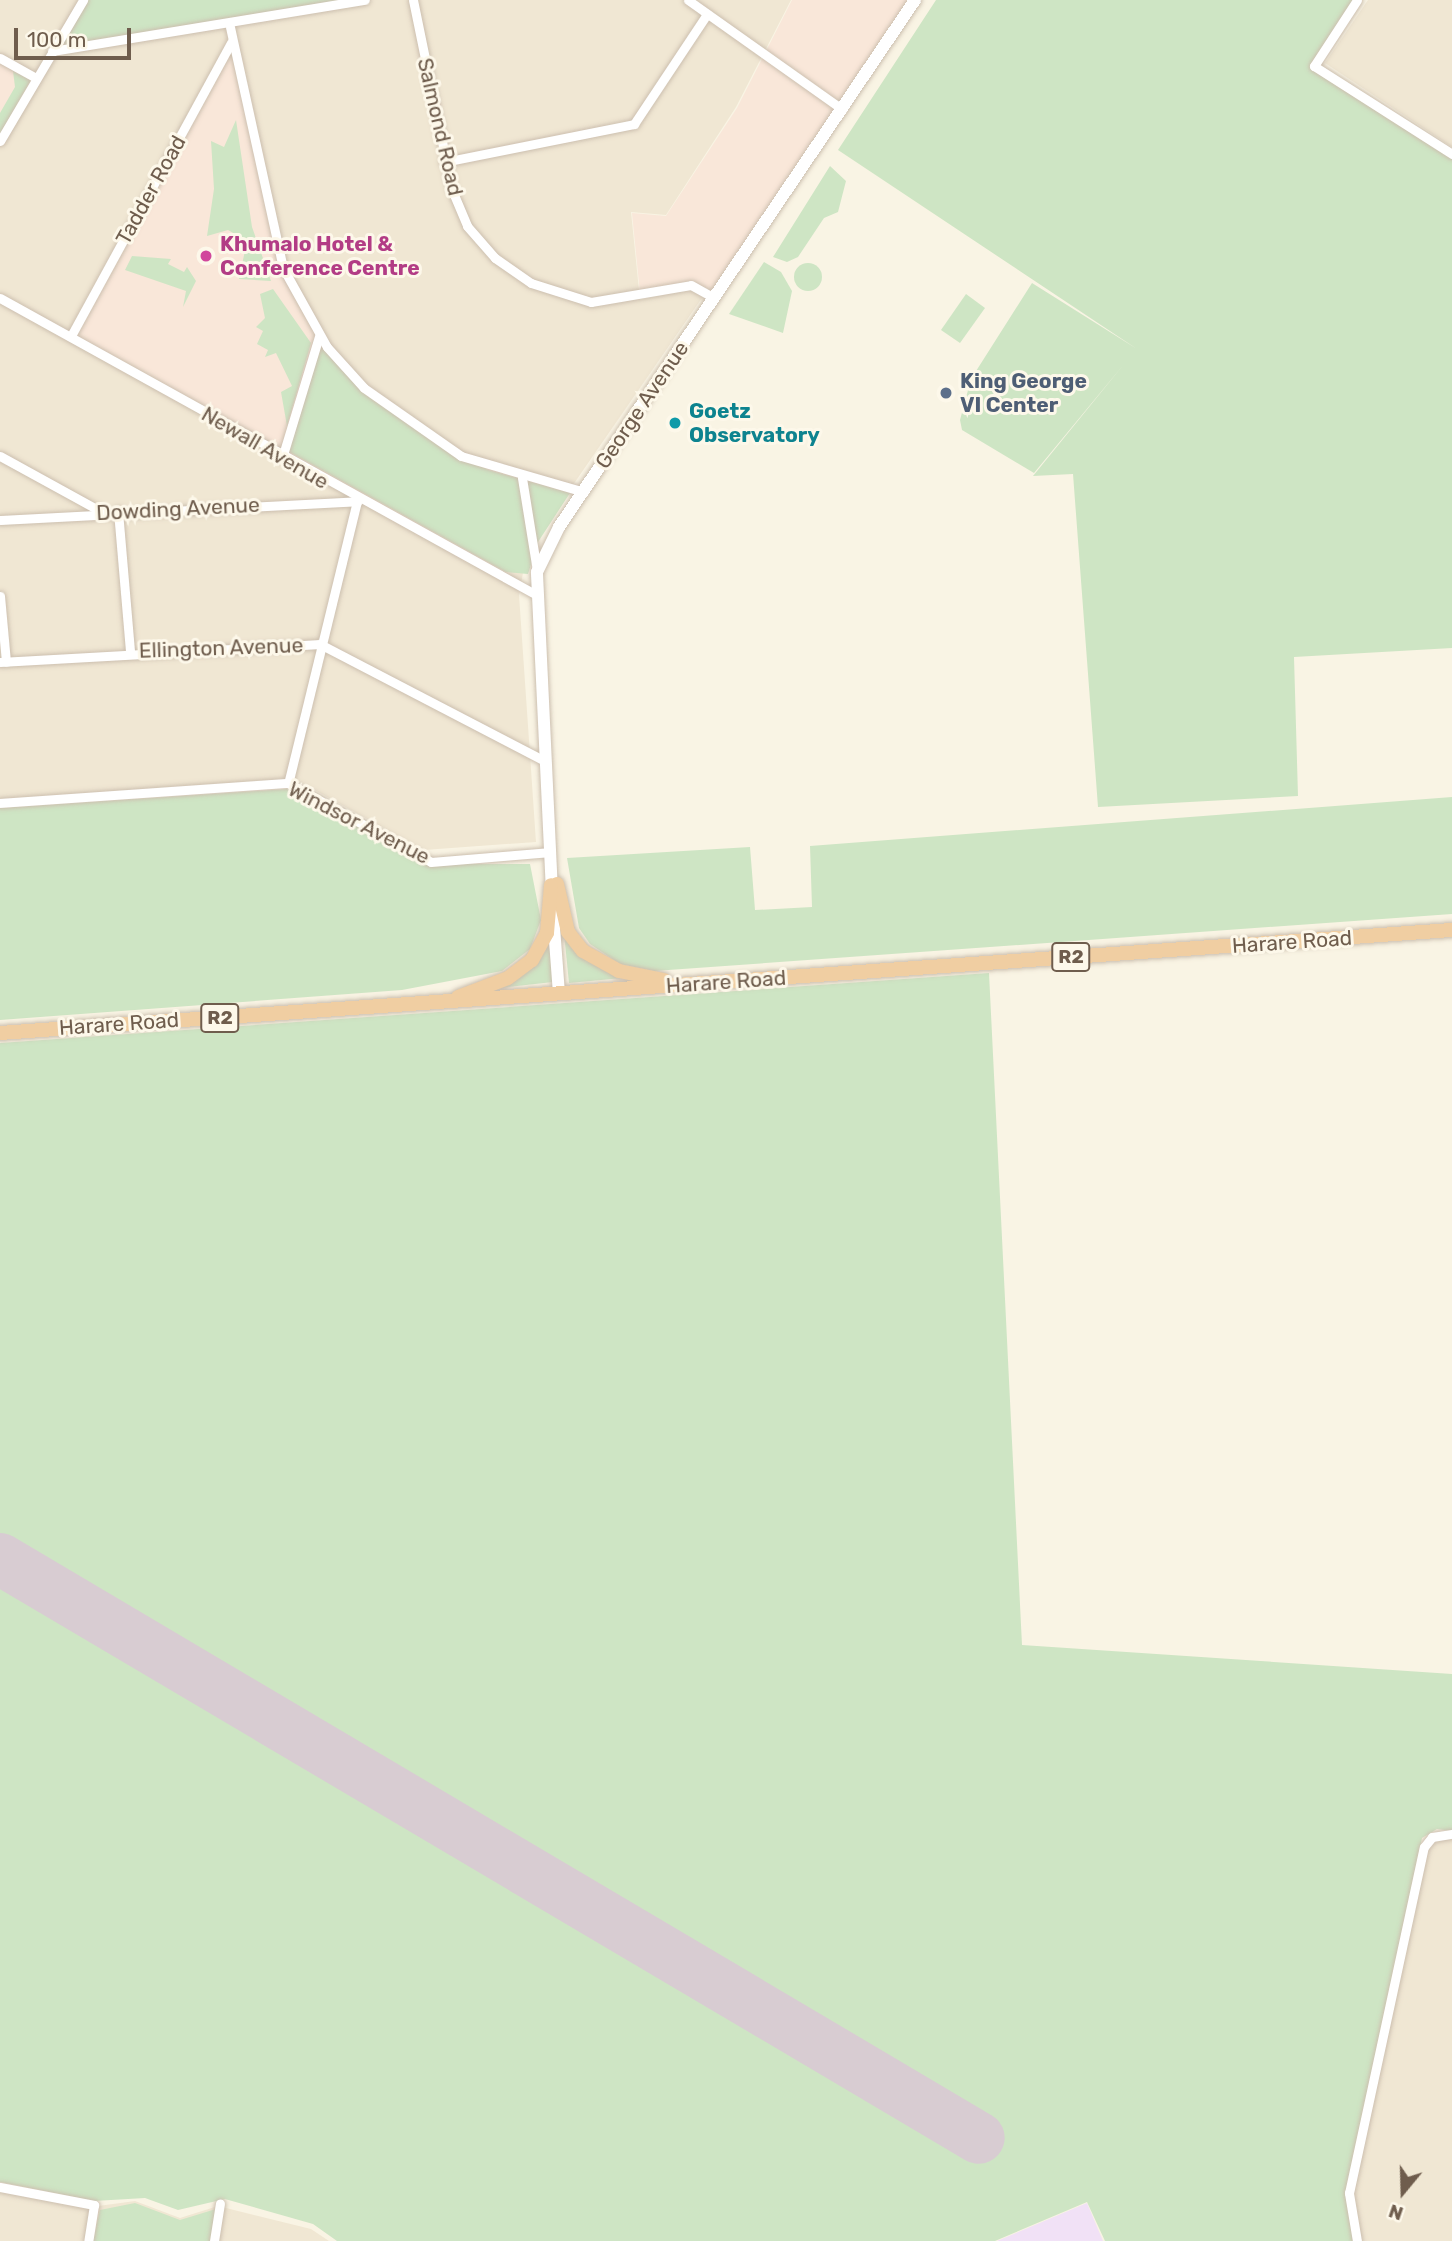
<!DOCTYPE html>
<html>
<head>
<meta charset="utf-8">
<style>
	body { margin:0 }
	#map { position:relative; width:1452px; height:2241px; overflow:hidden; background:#f9f4e4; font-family:Rubik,sans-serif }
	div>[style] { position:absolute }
	.residential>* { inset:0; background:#f0e7d3 }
	.commercial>* { inset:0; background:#f9e7d9 }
	.education>* { inset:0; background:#f1e1f6 }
	.green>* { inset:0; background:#cee5c4 }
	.round { border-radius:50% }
	.runway>* { height:52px; margin:-26px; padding:0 26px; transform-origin:26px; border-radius:26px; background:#d8ccd2 }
	.roads { filter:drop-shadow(0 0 2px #ccbfaf) drop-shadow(0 0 2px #ccbfaf) }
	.minor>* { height:9px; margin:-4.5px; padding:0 4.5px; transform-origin:4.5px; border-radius:4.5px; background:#fff }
	.secondary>* { height:12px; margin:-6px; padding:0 6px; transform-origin:6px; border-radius:6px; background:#fff }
	.trunk>* { height:14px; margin:-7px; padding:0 7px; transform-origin:7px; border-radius:7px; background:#f0cea2 }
	.dots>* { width:19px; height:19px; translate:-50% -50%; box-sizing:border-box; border:4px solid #fdf8ea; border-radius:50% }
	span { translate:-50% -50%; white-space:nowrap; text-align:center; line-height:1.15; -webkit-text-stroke:6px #fdf8ea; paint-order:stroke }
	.shield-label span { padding:2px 5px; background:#fdf8ea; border:2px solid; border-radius:5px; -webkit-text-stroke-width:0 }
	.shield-label { font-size:19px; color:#6f5d4d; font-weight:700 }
	.street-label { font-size:21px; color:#6f5d4d }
	.hotel-label { font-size:21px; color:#b23c85; font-weight:700 }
	.left { translate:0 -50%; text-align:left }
	.service-label { font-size:21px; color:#4e5e75; font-weight:700 }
	.culture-label { font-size:21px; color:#0d838f; font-weight:700 }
	.north { position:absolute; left:1368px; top:2157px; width:70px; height:70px; -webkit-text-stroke:5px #fdf8ea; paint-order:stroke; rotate:199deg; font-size:19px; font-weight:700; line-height:28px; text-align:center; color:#6f5d4d }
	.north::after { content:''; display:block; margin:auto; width:24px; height:32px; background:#6f5d4d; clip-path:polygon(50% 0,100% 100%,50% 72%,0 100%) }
	.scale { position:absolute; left:14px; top:28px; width:117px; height:32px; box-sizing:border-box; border:4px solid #6f5d4d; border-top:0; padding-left:9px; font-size:21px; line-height:24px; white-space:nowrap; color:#6f5d4d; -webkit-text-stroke:5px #fdf8ea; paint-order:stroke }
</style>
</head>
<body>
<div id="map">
	<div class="residential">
		<i style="clip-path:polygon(0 0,791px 0,736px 107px,666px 215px,631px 212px,640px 300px,689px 289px,704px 295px,535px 540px,524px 567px,519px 595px,536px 842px,424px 850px,293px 778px,0 799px)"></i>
		<i style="clip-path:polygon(1368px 0,1452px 0,1452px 147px,1325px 63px)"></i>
		<i style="clip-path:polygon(1452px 1836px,1452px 2241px,1359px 2241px,1352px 2186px,1425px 1847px)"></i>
		<i style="clip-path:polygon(0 2190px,91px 2207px,135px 2201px,180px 2218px,218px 2206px,311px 2229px,329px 2241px,0 2241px)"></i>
	</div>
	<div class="commercial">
		<i style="clip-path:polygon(792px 0,909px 0,714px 292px,691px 281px,640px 293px,632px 213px,666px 216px,737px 108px)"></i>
		<i style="clip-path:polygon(230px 49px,281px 268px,318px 336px,282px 456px,73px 335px)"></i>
		<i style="clip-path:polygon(0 61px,34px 79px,0 137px)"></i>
	</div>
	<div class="education">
		<i style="clip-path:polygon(1087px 2203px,1103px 2241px,997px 2241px)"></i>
	</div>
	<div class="green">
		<i style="clip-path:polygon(86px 0,344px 0,56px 48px)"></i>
		<i style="clip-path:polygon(936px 0,1354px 0,1310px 65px,1452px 159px,1452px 648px,1294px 657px,1298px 796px,1098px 807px,1073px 474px,1033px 476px,1124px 364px,1034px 473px,962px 430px,960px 420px,971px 379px,1032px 283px,1137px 349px,838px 150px)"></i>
		<i style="clip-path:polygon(13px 71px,31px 80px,0 134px,0 113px,15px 87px)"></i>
		<i style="clip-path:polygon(236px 120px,252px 227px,271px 281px,239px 279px,247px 241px,228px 230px,207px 236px,214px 189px,211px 141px,224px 147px)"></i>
		<i style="clip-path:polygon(830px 166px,846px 181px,838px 212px,824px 218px,798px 257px,787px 262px,773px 257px)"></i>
		<i style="clip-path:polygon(132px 256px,171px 259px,168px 264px,184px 272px,187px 267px,196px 281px,183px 307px,186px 291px,125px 270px)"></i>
		<i style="clip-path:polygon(764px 262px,781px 272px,792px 291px,783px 333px,729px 314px)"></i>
		<i class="round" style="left:794px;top:263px;width:28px;height:28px"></i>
		<i style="clip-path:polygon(273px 289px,311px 343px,287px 426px,281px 392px,292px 386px,276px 353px,265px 357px,268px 350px,257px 344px,263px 331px,256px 327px,265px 318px,260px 294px)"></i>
		<i style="clip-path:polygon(966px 294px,985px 308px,960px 343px,941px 330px)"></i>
		<i style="clip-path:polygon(320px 341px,363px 389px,417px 431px,488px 470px,570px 493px,538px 542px,528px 574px,506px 572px,288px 451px)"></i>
		<i style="clip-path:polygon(287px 789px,427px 864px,530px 864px,541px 920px,530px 949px,502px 971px,402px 990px,0 1020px,0 808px)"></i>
		<i style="clip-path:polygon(1452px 797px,1452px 914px,654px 971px,620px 964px,590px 944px,579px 928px,567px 858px,750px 847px,755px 910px,812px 907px,810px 846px)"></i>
		<i style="clip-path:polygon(564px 933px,633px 977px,569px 983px)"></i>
		<i style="clip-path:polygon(549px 936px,553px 982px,491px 989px)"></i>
		<i style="clip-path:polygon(989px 973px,1022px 1645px,1452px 1674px,1452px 1831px,1437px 1829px,1422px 1838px,1347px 2192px,1355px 2241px,1105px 2241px,1087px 2202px,995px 2241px,337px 2241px,313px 2224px,225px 2199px,178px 2210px,145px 2198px,94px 2201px,0 2182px,0 1043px)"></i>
		<i style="clip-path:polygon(135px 2203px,180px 2220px,216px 2209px,210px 2241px,93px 2241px,100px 2210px)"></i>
	</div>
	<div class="runway">
		<i style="left:0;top:1559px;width:1137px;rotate:30.6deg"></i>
	</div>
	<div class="roads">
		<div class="minor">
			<i style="left:413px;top:0;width:194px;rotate:78.4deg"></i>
			<i style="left:452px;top:190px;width:39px;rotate:67deg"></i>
			<i style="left:467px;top:226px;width:43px;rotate:48.8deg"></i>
			<i style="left:495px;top:258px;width:44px;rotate:34.8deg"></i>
			<i style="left:531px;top:283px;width:63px;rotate:17.6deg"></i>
			<i style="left:591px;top:302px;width:101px;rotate:-9.6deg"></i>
			<i style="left:691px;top:285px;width:26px;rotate:29deg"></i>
			<i style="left:688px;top:0;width:189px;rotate:35.3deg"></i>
			<i style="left:1357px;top:0;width:79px;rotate:123.1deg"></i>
			<i style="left:1314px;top:66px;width:164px;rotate:32.5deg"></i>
			<i style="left:230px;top:27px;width:247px;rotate:77.6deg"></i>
			<i style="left:283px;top:268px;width:90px;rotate:60.9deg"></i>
			<i style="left:327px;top:347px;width:55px;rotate:47.9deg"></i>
			<i style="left:364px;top:388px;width:118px;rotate:35deg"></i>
			<i style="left:461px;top:456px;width:128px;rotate:16.3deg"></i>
			<i style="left:52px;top:51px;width:317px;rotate:-9.3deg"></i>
			<i style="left:0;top:58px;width:41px;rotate:29.1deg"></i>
			<i style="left:0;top:141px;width:164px;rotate:-59.5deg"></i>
			<i style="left:444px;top:162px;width:194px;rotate:-11.3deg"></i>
			<i style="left:634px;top:124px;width:132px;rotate:-56.4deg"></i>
			<i style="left:0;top:298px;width:609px;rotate:28.96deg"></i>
			<i style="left:71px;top:336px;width:334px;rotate:-61.4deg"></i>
			<i style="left:0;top:456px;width:114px;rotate:28.8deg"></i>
			<i style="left:282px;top:458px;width:127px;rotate:-73.1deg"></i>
			<i style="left:522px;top:478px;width:94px;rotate:80.8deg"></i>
			<i style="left:118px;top:511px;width:142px;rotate:85.1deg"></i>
			<i style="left:0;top:520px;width:358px;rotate:-3deg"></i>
			<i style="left:357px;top:501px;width:290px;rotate:103.7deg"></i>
			<i style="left:0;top:596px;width:66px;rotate:84.8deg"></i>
			<i style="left:0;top:662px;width:321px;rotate:-3.2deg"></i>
			<i style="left:320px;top:644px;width:249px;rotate:27.5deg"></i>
			<i style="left:0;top:803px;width:289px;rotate:-4deg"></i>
			<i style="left:288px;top:783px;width:163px;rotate:28.9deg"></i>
			<i style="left:431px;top:862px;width:120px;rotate:-4.8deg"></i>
			<i style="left:0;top:2187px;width:96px;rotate:10.8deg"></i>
			<i style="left:94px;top:2205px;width:36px;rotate:99deg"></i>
			<i style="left:214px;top:2241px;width:38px;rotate:-81deg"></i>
			<i style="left:1357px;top:2241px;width:49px;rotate:-99.5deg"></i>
			<i style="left:1349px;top:2193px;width:354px;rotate:-77.8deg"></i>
			<i style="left:1424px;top:1847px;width:13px;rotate:-51deg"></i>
			<i style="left:1432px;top:1837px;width:20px;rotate:-9deg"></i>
		</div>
		<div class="secondary">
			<i style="left:552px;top:892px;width:320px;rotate:-92.7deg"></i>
			<i style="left:537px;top:572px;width:50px;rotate:-63.9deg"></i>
			<i style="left:559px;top:527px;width:636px;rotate:-55.96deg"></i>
			<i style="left:553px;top:914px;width:79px;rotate:85.7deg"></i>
		</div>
		<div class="trunk">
			<i style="left:557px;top:884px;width:49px;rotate:77.1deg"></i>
			<i style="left:568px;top:932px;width:24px;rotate:52deg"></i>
			<i style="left:583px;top:951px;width:41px;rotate:29.1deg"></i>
			<i style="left:619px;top:971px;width:46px;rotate:11.3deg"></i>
			<i style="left:458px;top:997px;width:53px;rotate:-20.8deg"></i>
			<i style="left:508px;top:978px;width:30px;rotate:-37deg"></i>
			<i style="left:532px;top:960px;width:31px;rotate:-61deg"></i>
			<i style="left:547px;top:933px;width:48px;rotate:-85.2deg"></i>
			<i style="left:0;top:1033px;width:1456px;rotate:-4.06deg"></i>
		</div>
	</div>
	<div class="dots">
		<i style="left:206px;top:256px;background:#d1479c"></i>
		<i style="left:946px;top:393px;background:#5c6f8a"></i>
		<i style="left:675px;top:423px;background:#0f9aa8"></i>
	</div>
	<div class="shield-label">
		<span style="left:1071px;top:957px">R2</span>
		<span style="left:220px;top:1018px">R2</span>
	</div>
	<div class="street-label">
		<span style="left:440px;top:127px;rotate:77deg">Salmond Road</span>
		<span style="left:151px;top:190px;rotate:-61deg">Tadder Road</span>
		<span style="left:642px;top:405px;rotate:-56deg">George Avenue</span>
		<span style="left:265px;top:448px;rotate:30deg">Newall Avenue</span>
		<span style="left:178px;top:509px;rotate:-3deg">Dowding Avenue</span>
		<span style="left:221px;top:648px;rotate:-2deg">Ellington Avenue</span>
		<span style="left:359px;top:823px;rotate:27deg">Windsor Avenue</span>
		<span style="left:1292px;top:942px;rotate:-4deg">Harare Road</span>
		<span style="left:726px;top:982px;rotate:-4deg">Harare Road</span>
		<span style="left:119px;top:1024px;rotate:-4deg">Harare Road</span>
	</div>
	<div class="hotel-label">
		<span class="left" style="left:220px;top:256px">Khumalo Hotel &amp;<br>Conference Centre</span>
	</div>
	<div class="service-label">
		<span class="left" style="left:960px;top:393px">King George<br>VI Center</span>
	</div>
	<div class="culture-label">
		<span class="left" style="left:689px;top:423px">Goetz<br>Observatory</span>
	</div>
	<div class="north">N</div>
	<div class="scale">100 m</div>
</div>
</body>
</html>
